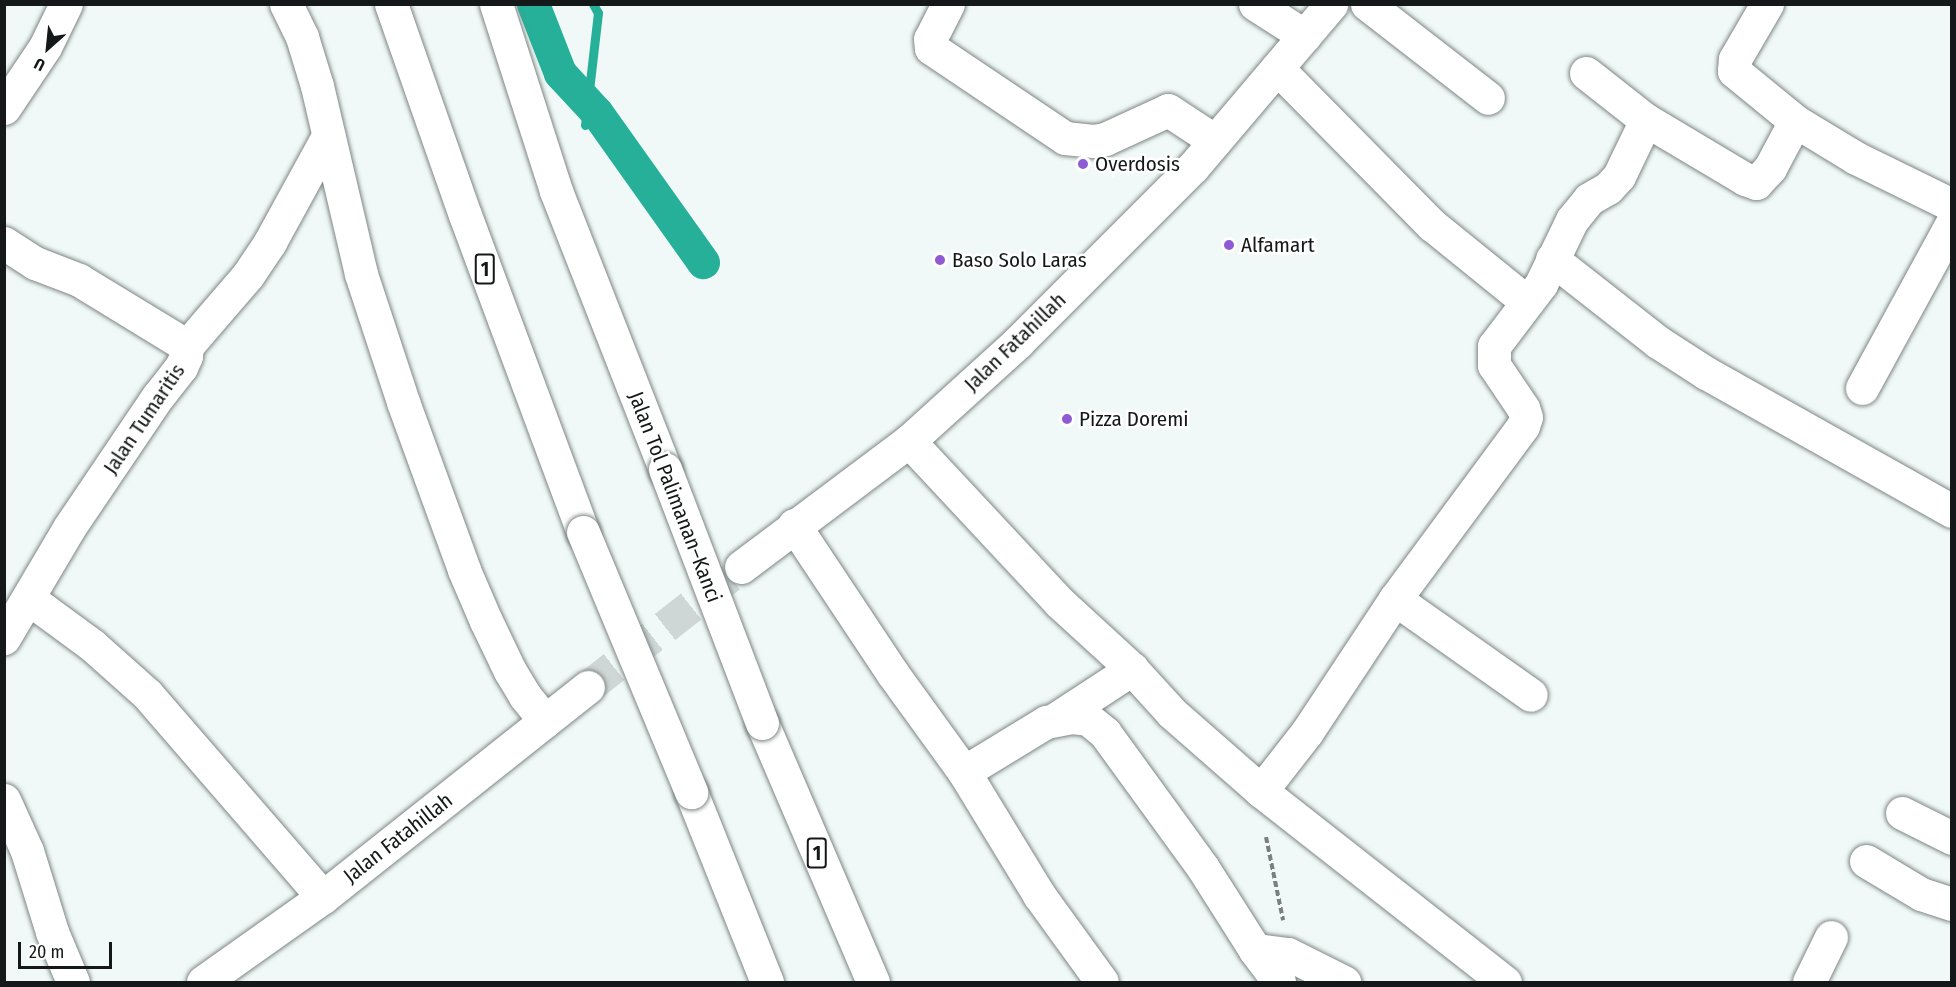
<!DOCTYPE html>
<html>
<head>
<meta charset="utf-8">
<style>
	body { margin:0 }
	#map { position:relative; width:1956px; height:987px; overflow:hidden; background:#f0f9f7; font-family:"Fira Sans Condensed",sans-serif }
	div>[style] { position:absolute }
	.stream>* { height:9px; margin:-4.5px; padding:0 4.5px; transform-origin:4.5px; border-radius:4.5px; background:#26af99 }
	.canal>* { height:33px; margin:-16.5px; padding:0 16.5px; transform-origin:16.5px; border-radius:16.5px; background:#26af99 }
	.minor-tunnel>* { height:33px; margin-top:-16.5px; transform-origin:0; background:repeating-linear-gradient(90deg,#cfd7d6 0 33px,transparent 0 49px) }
	.path>* { height:4px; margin-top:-2px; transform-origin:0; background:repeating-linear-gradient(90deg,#7a807f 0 6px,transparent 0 9px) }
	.roads { filter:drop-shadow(0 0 2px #7e8684) drop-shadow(0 0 2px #7e8684) }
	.minor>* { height:33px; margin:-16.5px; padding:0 16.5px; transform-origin:16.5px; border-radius:16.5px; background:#fff }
	.highway>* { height:33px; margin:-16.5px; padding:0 16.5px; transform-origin:16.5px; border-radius:16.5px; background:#fff }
	.bridges { filter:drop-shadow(0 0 2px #7e8684) drop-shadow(0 0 2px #7e8684) }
	.highway-bridge>* { height:33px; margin:-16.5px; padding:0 16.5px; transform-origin:16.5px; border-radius:16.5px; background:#fff }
	.dots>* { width:16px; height:16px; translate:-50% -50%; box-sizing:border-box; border:3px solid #fff; border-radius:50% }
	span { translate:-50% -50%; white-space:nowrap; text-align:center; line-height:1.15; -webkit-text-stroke:5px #fff; paint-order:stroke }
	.shield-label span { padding:2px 4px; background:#fff; border:2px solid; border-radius:4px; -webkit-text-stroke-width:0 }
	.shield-label { font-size:20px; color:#151818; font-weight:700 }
	.poi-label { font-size:21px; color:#151818 }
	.left { translate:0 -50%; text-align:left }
	.street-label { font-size:21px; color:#151818 }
	.frame { position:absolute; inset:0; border:6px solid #151818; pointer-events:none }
	.north { position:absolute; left:18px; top:18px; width:60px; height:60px; -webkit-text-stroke:4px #fff; paint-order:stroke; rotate:207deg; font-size:16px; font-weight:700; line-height:24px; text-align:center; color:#151818 }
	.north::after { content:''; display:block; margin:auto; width:21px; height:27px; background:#151818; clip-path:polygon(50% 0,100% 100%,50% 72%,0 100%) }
	.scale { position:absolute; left:18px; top:942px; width:94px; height:27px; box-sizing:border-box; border:3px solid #151818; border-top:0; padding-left:8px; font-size:18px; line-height:21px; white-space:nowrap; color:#151818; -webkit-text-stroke:4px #fff; paint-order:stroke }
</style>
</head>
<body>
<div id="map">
	<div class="stream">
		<i style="left:585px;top:125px;width:113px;rotate:-83.4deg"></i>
		<i style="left:598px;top:13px;width:10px;rotate:-119deg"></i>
	</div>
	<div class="canal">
		<i style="left:533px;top:4px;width:74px;rotate:68.6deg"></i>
		<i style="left:560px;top:73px;width:54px;rotate:47.2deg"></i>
		<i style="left:597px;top:113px;width:183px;rotate:54.6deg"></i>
	</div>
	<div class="minor-tunnel">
		<i style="left:588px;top:687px;width:194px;rotate:-38.1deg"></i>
	</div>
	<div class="path">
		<i style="left:1266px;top:837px;width:85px;rotate:78.4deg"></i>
	</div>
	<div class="roads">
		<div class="minor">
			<i style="left:286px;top:4px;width:37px;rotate:64deg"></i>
			<i style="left:302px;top:37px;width:51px;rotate:73deg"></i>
			<i style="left:317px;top:86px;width:193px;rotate:76.8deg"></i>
			<i style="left:361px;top:274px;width:135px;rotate:71.8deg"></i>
			<i style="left:403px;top:402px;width:179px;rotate:70deg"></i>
			<i style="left:464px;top:570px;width:56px;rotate:66.7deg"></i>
			<i style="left:486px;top:621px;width:55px;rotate:64.4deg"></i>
			<i style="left:510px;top:671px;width:29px;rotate:59deg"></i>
			<i style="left:525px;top:696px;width:32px;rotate:51deg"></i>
			<i style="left:948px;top:4px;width:39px;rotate:117deg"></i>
			<i style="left:930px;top:39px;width:9px;rotate:84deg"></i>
			<i style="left:931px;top:48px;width:161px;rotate:33.9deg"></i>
			<i style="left:1065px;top:138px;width:28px;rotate:6deg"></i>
			<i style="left:1093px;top:141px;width:12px;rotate:-9deg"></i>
			<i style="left:1105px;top:139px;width:69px;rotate:-24.7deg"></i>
			<i style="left:1168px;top:110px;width:56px;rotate:33.4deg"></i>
			<i style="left:1255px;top:4px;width:59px;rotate:32.6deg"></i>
			<i style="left:1367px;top:4px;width:153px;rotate:37.8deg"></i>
			<i style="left:1767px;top:4px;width:64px;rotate:120.2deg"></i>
			<i style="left:1735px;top:59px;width:12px;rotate:95deg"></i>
			<i style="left:1734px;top:71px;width:79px;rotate:39.3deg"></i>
			<i style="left:1795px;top:121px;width:71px;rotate:31.2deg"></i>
			<i style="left:1856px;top:158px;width:107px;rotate:26.1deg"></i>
			<i style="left:1277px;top:68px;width:221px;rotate:45.4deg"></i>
			<i style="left:1432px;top:225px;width:122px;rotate:39deg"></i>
			<i style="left:1586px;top:73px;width:76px;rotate:38.1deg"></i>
			<i style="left:1646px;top:120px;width:115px;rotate:30.8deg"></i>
			<i style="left:1745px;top:179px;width:12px;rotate:20deg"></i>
			<i style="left:1756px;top:183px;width:21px;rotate:-47deg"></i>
			<i style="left:1770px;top:168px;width:53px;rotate:-62deg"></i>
			<i style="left:4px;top:108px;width:73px;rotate:-56.1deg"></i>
			<i style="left:45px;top:47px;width:48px;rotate:-64deg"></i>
			<i style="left:4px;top:243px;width:37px;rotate:33deg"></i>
			<i style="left:35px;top:263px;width:47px;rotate:21.1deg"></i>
			<i style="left:79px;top:280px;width:127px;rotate:31.4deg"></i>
			<i style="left:187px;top:346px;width:10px;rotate:96deg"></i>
			<i style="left:186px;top:356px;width:12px;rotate:114deg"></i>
			<i style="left:181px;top:367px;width:37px;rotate:128deg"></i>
			<i style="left:158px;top:396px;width:159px;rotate:124deg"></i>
			<i style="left:69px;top:528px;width:128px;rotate:120.6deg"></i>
			<i style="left:1552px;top:259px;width:135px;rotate:38.1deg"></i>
			<i style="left:1658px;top:342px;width:57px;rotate:32.9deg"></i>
			<i style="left:1706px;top:373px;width:282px;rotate:29.3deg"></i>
			<i style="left:187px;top:346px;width:94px;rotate:-49.3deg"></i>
			<i style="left:248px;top:275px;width:40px;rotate:-56deg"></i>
			<i style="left:270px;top:242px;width:121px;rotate:-61.3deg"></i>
			<i style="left:1862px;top:388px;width:188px;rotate:-61.4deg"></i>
			<i style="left:909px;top:441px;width:220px;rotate:47deg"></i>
			<i style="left:1059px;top:602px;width:99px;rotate:42.5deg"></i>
			<i style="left:1132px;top:669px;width:59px;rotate:47.7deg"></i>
			<i style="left:1172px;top:713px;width:118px;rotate:41.2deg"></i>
			<i style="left:1261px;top:791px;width:310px;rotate:38.1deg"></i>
			<i style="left:794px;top:525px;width:179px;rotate:56.4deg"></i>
			<i style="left:893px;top:674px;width:121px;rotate:54.1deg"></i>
			<i style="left:964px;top:772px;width:144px;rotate:58.6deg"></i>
			<i style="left:1039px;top:895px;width:107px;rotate:54.1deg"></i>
			<i style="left:741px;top:567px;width:210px;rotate:-36.9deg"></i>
			<i style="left:909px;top:441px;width:147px;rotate:-42.2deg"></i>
			<i style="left:1018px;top:342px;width:247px;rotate:-45deg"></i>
			<i style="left:1193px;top:167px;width:214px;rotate:-49.7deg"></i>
			<i style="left:28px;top:598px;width:79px;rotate:36.3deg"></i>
			<i style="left:92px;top:645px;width:74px;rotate:41.7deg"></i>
			<i style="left:147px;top:694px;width:269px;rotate:49.1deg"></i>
			<i style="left:1395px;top:599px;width:166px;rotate:35.2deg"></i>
			<i style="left:1057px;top:718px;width:90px;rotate:-33.2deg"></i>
			<i style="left:964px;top:772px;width:96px;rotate:-31.4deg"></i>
			<i style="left:1046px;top:722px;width:26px;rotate:-11deg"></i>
			<i style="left:1072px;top:717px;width:16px;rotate:7deg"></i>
			<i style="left:1088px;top:719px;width:22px;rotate:39deg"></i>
			<i style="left:1105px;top:733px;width:167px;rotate:54deg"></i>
			<i style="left:1203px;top:868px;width:97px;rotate:57.6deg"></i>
			<i style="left:1255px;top:950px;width:40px;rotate:53deg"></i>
			<i style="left:1261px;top:791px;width:75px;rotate:-52.1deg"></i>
			<i style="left:1307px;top:732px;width:159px;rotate:-56.5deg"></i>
			<i style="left:1395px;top:599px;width:215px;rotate:-53.5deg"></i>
			<i style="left:1523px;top:426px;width:9px;rotate:-72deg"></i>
			<i style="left:1526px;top:417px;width:9px;rotate:-108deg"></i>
			<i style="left:1523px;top:408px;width:52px;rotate:-124deg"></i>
			<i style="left:1494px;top:365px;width:19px;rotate:-90deg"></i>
			<i style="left:1494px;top:346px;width:78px;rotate:-52.8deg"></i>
			<i style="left:1541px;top:284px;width:71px;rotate:-64.2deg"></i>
			<i style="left:1572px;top:220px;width:27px;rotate:-51deg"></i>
			<i style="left:1589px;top:199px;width:22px;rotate:-30deg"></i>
			<i style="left:1608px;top:188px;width:16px;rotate:-47deg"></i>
			<i style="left:1619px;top:176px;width:62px;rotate:-64.3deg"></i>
			<i style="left:4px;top:800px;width:56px;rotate:65.7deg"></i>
			<i style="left:27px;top:851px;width:85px;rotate:72.8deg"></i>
			<i style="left:52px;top:932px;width:54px;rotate:67.2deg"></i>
			<i style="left:1902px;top:813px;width:56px;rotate:26.6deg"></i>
			<i style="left:1866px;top:861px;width:64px;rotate:31deg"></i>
			<i style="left:1921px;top:894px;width:33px;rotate:18deg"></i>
			<i style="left:1255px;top:950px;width:33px;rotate:7deg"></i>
			<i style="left:1288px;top:954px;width:63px;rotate:26.6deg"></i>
			<i style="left:203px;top:982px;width:147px;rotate:-35.3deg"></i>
			<i style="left:323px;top:897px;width:338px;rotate:-38.4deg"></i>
			<i style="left:1809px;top:982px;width:50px;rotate:-63.9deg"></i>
		</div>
		<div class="highway">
			<i style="left:391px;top:4px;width:224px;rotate:70.7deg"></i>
			<i style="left:465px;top:215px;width:338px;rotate:69.6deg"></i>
			<i style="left:496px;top:4px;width:196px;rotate:72.2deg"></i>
			<i style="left:556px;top:191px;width:299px;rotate:68.6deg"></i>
			<i style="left:762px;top:723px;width:282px;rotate:66.8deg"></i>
			<i style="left:691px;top:792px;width:205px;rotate:68.2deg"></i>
		</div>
	</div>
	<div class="bridges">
		<div class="highway-bridge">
			<i style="left:665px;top:469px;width:272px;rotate:69.1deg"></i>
			<i style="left:583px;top:532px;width:282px;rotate:67.4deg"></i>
		</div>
	</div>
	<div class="dots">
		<i style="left:1083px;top:164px;background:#8e5bd4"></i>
		<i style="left:1229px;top:245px;background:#8e5bd4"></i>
		<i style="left:940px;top:260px;background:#8e5bd4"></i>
		<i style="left:1067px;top:419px;background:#8e5bd4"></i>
	</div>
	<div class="shield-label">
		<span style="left:485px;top:269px">1</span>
		<span style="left:817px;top:853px">1</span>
	</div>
	<div class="poi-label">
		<span class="left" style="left:1095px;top:164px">Overdosis</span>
		<span class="left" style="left:1241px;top:245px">Alfamart</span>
		<span class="left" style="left:952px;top:260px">Baso Solo Laras</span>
		<span class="left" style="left:1079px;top:419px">Pizza Doremi</span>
	</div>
	<div class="street-label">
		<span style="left:1015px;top:342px;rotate:-44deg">Jalan Fatahillah</span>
		<span style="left:144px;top:419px;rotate:-56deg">Jalan Tumaritis</span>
		<span style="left:675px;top:497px;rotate:69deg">Jalan Tol Palimanan–Kanci</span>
		<span style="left:398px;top:838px;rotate:-38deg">Jalan Fatahillah</span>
	</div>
	<div class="frame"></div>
	<div class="north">U</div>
	<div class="scale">20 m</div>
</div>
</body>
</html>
